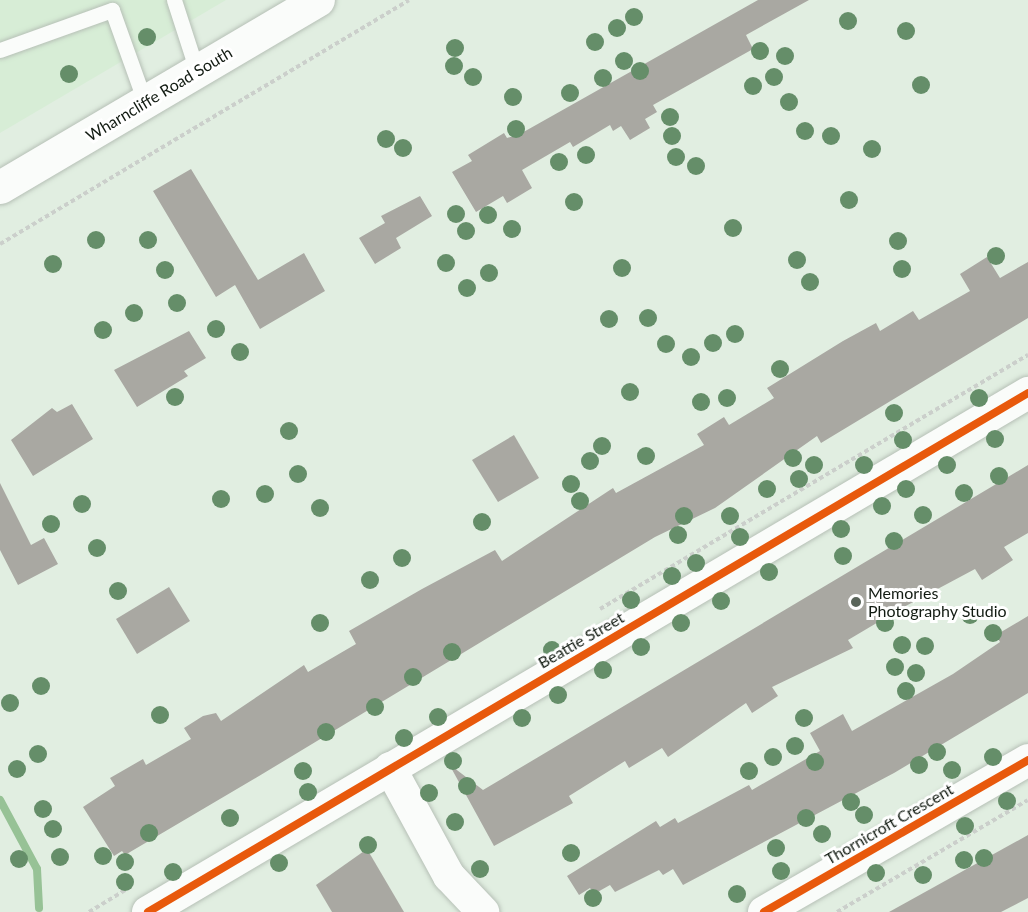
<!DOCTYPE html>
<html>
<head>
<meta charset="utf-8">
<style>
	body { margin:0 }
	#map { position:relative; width:1028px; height:912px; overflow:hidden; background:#e1eee1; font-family:Lato,sans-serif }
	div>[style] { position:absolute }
	.built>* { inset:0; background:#d7edd6 }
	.stream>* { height:8px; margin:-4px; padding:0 4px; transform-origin:4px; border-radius:4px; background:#97c296 }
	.building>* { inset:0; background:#a9a8a2 }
	.path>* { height:4px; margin-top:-2px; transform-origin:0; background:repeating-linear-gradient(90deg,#cbcfcb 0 4.5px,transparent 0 7.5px) }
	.roads { filter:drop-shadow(0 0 2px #b6c0b6) drop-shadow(0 0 2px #b6c0b6) }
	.service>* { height:15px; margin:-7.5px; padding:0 7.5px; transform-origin:7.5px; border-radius:7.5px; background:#fafcfa }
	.minor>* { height:32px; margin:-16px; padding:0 16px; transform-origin:16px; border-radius:16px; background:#fafcfa }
	.secondary>* { height:33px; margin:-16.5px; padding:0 16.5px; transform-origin:16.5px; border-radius:16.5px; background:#fafcfa }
	.cycleway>* { height:8px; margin:-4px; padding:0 4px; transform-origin:4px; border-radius:4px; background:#e8590c }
	.trees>* { width:18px; height:18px; margin:-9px; border-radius:50%; background:#658e69 }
	.dots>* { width:16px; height:16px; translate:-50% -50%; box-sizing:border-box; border:3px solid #fff; border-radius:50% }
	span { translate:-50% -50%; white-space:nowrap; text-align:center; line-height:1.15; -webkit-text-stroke:6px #fff; paint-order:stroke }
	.street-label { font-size:16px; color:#121b12 }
	.poi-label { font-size:16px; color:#121b12 }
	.left { translate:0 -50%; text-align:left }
</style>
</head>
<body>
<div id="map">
	<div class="built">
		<i style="clip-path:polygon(0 0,226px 0,0 133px)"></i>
	</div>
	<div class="stream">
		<i style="left:0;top:800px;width:78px;rotate:61.8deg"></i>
		<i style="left:37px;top:869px;width:39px;rotate:87deg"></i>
	</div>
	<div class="building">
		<i style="clip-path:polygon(758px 0,809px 0,746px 35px,753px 49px,653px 105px,657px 112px,645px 119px,650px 128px,630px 140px,621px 126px,613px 131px,610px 125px,573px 147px,570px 142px,522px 170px,532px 188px,507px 203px,503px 196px,476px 212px,452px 172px,472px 161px,468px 155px,504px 133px,507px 138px,520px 134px)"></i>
		<i style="clip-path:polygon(191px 169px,258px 280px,304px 253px,325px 291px,260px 329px,235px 285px,216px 297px,153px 191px)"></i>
		<i style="clip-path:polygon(420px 196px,432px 216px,396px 238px,401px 248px,375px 264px,359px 238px,385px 223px,381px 216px)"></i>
		<i style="clip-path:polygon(987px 257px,1000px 278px,1028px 262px,1028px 318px,821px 443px,817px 436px,715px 508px,655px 537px,264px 773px,125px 855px,122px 851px,114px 856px,83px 807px,115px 786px,110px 778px,143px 759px,146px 765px,191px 739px,184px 728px,203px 716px,216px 713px,221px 721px,304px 665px,308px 672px,356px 644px,349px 631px,422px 589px,495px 550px,502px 561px,613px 488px,616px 493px,704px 445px,697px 434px,724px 417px,729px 425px,774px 398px,767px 388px,843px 341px,876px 323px,880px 331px,913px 311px,919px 320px,970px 291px,960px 274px)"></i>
		<i style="clip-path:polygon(189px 331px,206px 358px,184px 371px,188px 376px,137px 407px,114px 370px)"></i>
		<i style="clip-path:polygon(72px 404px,93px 439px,33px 476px,11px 440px,52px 408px,57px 412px)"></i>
		<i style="clip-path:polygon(514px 435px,539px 478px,498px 502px,472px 460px)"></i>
		<i style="clip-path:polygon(1028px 465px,1028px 533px,1004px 547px,1013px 560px,982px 580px,975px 569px,902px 608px,848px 640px,853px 648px,772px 687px,778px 696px,752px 713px,746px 703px,668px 757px,662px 748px,629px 768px,625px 761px,569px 796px,573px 803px,494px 846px,449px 764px,483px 790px)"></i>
		<i style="clip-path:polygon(0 483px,31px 545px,44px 538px,58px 564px,18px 585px,0 550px)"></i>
		<i style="clip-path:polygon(169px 587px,190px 621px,137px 654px,116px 619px)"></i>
		<i style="clip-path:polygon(1028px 616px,1028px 693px,894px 773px,683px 885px,673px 869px,663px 875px,659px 870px,615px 892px,610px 885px,594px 894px,590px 888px,579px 895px,567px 876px,656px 821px,660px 827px,675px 818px,678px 823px,749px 785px,752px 790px,820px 751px,810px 733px,843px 714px,852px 731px,953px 674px,1000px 642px,996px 635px)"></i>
		<i style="clip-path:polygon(1028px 835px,1028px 898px,1001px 912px,889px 912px)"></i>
		<i style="clip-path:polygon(367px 849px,404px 912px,332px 912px,316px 885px)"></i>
	</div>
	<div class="path">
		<i style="left:0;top:244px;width:476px;rotate:-30.8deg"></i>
		<i style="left:600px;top:609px;width:498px;rotate:-30.7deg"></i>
		<i style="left:89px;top:912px;width:50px;rotate:-31.2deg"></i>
		<i style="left:837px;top:912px;width:221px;rotate:-30.4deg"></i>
	</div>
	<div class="roads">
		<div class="service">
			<i style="left:174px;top:0;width:75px;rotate:72.1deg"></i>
			<i style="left:0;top:50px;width:119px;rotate:-19.7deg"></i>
			<i style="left:112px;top:10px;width:98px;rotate:70.3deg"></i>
		</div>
		<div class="minor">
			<i style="left:390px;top:768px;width:123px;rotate:61.4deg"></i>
			<i style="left:449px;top:876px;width:50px;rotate:46.6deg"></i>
			<i style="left:148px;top:912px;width:1022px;rotate:-30.53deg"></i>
			<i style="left:764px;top:912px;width:305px;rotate:-29.9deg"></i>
		</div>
		<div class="secondary">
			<i style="left:0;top:187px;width:369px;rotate:-30.5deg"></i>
		</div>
	</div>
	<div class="cycleway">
		<i style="left:148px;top:912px;width:1022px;rotate:-30.53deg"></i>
		<i style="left:764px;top:912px;width:305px;rotate:-29.9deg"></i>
	</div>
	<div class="trees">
		<i style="left:634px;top:17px"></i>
		<i style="left:848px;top:21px"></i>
		<i style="left:617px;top:28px"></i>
		<i style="left:906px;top:31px"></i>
		<i style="left:147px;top:37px"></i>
		<i style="left:595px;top:42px"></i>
		<i style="left:455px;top:48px"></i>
		<i style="left:760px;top:51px"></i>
		<i style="left:785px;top:56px"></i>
		<i style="left:624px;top:61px"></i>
		<i style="left:454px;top:66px"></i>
		<i style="left:640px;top:71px"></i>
		<i style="left:69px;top:74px"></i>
		<i style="left:473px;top:77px"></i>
		<i style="left:774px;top:77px"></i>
		<i style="left:603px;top:78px"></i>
		<i style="left:921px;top:85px"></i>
		<i style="left:753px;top:86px"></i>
		<i style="left:570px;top:93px"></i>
		<i style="left:513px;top:97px"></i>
		<i style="left:789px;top:102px"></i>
		<i style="left:670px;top:117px"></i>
		<i style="left:516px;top:129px"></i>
		<i style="left:805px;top:131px"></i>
		<i style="left:672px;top:136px"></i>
		<i style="left:831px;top:136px"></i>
		<i style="left:386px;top:139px"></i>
		<i style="left:403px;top:148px"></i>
		<i style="left:872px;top:149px"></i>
		<i style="left:586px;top:155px"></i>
		<i style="left:676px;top:157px"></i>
		<i style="left:559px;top:162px"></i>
		<i style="left:696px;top:166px"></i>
		<i style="left:849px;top:200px"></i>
		<i style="left:574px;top:202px"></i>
		<i style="left:456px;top:214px"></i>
		<i style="left:488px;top:215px"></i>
		<i style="left:733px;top:228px"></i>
		<i style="left:512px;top:229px"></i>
		<i style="left:466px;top:231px"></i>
		<i style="left:96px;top:240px"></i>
		<i style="left:148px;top:240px"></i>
		<i style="left:898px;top:241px"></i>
		<i style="left:996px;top:256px"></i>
		<i style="left:797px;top:260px"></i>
		<i style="left:446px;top:263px"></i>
		<i style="left:53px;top:264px"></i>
		<i style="left:622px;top:268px"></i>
		<i style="left:902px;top:269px"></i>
		<i style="left:165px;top:270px"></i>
		<i style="left:489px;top:273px"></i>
		<i style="left:810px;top:282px"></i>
		<i style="left:467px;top:288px"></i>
		<i style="left:177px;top:303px"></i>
		<i style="left:134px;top:313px"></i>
		<i style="left:648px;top:318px"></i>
		<i style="left:609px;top:319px"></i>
		<i style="left:216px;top:329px"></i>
		<i style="left:103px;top:330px"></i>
		<i style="left:735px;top:334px"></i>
		<i style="left:713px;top:343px"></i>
		<i style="left:666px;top:344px"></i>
		<i style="left:240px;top:352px"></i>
		<i style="left:691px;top:357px"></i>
		<i style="left:780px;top:369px"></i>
		<i style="left:630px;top:392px"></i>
		<i style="left:175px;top:397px"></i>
		<i style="left:727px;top:398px"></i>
		<i style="left:979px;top:398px"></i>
		<i style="left:701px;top:402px"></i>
		<i style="left:894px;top:413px"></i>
		<i style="left:289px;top:431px"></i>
		<i style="left:995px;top:439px"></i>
		<i style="left:903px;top:440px"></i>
		<i style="left:602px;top:446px"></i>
		<i style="left:646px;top:456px"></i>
		<i style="left:793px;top:458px"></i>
		<i style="left:590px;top:461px"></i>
		<i style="left:814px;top:465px"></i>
		<i style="left:864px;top:465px"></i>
		<i style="left:947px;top:465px"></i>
		<i style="left:298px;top:474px"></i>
		<i style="left:999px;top:476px"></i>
		<i style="left:799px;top:479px"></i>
		<i style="left:571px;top:484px"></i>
		<i style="left:767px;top:489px"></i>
		<i style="left:906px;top:489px"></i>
		<i style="left:964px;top:493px"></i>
		<i style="left:265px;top:494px"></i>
		<i style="left:221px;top:499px"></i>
		<i style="left:580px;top:501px"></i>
		<i style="left:82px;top:504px"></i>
		<i style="left:882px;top:506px"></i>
		<i style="left:320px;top:508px"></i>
		<i style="left:923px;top:515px"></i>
		<i style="left:684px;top:516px"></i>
		<i style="left:730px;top:516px"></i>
		<i style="left:482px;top:522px"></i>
		<i style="left:51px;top:524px"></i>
		<i style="left:841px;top:529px"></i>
		<i style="left:678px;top:535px"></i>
		<i style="left:740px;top:537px"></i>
		<i style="left:894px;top:541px"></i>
		<i style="left:97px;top:548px"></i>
		<i style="left:843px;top:556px"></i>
		<i style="left:402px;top:558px"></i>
		<i style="left:696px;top:563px"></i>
		<i style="left:769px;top:572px"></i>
		<i style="left:672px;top:576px"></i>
		<i style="left:370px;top:580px"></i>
		<i style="left:118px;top:591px"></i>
		<i style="left:631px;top:600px"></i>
		<i style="left:721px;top:601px"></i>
		<i style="left:970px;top:615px"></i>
		<i style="left:320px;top:623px"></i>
		<i style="left:681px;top:623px"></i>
		<i style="left:885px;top:623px"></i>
		<i style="left:993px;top:633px"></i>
		<i style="left:902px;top:645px"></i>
		<i style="left:925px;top:646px"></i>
		<i style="left:641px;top:647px"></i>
		<i style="left:552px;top:650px"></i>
		<i style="left:452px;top:652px"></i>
		<i style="left:895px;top:667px"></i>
		<i style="left:603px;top:670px"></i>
		<i style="left:916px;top:673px"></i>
		<i style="left:413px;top:677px"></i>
		<i style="left:41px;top:686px"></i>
		<i style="left:906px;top:691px"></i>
		<i style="left:558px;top:695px"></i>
		<i style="left:10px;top:703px"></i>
		<i style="left:375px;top:707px"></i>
		<i style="left:160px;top:715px"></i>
		<i style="left:438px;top:717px"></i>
		<i style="left:522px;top:718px"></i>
		<i style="left:804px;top:718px"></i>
		<i style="left:326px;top:732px"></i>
		<i style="left:404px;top:738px"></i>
		<i style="left:795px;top:746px"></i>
		<i style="left:937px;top:752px"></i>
		<i style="left:38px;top:754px"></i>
		<i style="left:773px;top:757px"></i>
		<i style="left:993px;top:757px"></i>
		<i style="left:453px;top:761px"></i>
		<i style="left:815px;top:762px"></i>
		<i style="left:919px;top:765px"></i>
		<i style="left:17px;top:769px"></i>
		<i style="left:952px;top:770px"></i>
		<i style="left:303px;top:771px"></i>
		<i style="left:749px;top:771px"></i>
		<i style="left:467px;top:786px"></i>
		<i style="left:308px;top:792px"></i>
		<i style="left:429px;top:793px"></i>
		<i style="left:1007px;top:801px"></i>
		<i style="left:851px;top:802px"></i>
		<i style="left:43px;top:809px"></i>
		<i style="left:864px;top:815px"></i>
		<i style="left:230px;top:818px"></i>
		<i style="left:806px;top:818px"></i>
		<i style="left:455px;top:822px"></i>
		<i style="left:965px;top:826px"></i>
		<i style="left:53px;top:829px"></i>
		<i style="left:149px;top:833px"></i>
		<i style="left:822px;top:834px"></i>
		<i style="left:368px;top:845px"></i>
		<i style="left:776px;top:848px"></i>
		<i style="left:571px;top:853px"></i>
		<i style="left:103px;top:856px"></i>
		<i style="left:60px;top:857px"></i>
		<i style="left:984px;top:858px"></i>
		<i style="left:19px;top:859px"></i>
		<i style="left:964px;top:860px"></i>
		<i style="left:125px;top:862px"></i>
		<i style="left:279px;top:863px"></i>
		<i style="left:480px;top:869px"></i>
		<i style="left:781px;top:871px"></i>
		<i style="left:173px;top:872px"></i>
		<i style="left:876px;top:873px"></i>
		<i style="left:923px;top:875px"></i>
		<i style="left:125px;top:882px"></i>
		<i style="left:737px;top:894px"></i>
		<i style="left:593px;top:898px"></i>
	</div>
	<div class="dots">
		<i style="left:856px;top:602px;background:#5a655a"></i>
	</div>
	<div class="street-label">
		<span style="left:159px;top:94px;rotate:-31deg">Wharncliffe Road South</span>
		<span style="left:581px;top:640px;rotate:-30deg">Beattie Street</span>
		<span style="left:889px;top:824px;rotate:-30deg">Thornicroft Crescent</span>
	</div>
	<div class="poi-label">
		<span class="left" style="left:868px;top:602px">Memories<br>Photography Studio</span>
	</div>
</div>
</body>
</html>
